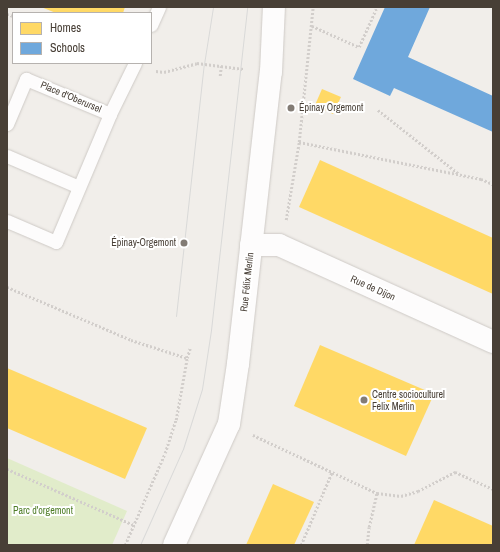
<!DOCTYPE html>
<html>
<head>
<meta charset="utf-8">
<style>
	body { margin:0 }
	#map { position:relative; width:500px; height:552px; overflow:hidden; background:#f1eeea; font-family:"Archivo Narrow",sans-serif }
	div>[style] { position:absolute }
	.green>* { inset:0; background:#e1ecca }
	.homes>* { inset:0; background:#ffd966 }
	.schools>* { inset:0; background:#6fa8dc }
	.path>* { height:2.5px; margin-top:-1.25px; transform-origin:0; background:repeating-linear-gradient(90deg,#d2cecb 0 2px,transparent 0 4px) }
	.roads { filter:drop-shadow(0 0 1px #cecac6) drop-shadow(0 0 1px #cecac6) }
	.service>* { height:13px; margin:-6.5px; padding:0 6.5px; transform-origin:6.5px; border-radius:6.5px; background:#fdfcfc }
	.minor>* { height:22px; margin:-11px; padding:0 11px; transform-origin:11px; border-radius:11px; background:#fdfcfc }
	.tram>* { height:1px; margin:-0.5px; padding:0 0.5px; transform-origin:0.5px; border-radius:0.5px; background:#d9d9d8 }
	.dots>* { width:11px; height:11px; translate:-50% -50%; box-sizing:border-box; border:2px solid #fff; border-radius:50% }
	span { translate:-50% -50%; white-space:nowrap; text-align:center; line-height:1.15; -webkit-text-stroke:4px #fff; paint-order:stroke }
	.street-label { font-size:10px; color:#483f36 }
	.poi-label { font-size:10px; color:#483f36 }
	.left { translate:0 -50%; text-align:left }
	.right { translate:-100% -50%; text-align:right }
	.park-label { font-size:10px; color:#4d7c26 }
	.frame { position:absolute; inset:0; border:8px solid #483f36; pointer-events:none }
	.legend { position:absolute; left:12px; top:12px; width:140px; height:52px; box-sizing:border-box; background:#fff; border:1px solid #b6b2af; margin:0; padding:5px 7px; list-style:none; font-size:12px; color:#483f36 }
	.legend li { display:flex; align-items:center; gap:8px; height:20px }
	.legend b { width:20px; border:1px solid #b6b2af }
</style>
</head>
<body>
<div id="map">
	<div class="green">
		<i style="clip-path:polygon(7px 458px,127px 511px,112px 545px,7px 545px)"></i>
	</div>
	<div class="homes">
		<i style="clip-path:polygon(41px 7px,125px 7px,123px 13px,56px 13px)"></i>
		<i style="clip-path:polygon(322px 89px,341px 97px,333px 114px,315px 105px)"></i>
		<i style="clip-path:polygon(320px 160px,493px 238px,493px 294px,299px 207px)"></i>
		<i style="clip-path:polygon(320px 345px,434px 394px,406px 456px,294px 406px)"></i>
		<i style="clip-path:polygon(7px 368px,147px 428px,125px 479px,7px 428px)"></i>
		<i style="clip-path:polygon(273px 484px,314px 502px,294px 545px,246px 545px)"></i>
		<i style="clip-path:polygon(434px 500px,493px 526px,493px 545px,414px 545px)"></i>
	</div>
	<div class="schools">
		<i style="clip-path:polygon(385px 7px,430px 7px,408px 57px,493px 96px,493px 132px,394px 88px,390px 96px,353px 79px)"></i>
	</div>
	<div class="path">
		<i style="left:7px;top:14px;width:6px;rotate:18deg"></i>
		<i style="left:312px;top:26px;width:51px;rotate:24.1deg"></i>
		<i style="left:359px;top:47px;width:44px;rotate:-65.8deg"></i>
		<i style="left:156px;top:71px;width:8px;rotate:7deg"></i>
		<i style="left:164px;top:72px;width:34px;rotate:-15deg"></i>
		<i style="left:197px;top:63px;width:47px;rotate:7.3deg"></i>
		<i style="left:220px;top:76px;width:10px;rotate:-84deg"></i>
		<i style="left:378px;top:110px;width:103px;rotate:38.3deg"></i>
		<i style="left:299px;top:142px;width:186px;rotate:11.5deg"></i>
		<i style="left:481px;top:179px;width:13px;rotate:23deg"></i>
		<i style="left:286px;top:220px;width:79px;rotate:-80.5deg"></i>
		<i style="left:299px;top:142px;width:136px;rotate:-84.1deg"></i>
		<i style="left:7px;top:287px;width:135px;rotate:23.1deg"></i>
		<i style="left:131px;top:340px;width:59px;rotate:17.8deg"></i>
		<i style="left:253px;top:435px;width:137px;rotate:25.1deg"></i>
		<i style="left:377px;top:493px;width:24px;rotate:7deg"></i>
		<i style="left:401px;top:496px;width:18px;rotate:-16deg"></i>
		<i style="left:418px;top:491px;width:42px;rotate:-27.2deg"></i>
		<i style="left:455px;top:472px;width:42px;rotate:24.1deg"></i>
		<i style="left:7px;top:469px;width:139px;rotate:23.8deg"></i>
		<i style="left:125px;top:545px;width:100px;rotate:-66.5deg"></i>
		<i style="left:165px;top:453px;width:35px;rotate:-72deg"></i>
		<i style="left:176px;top:420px;width:63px;rotate:-79.9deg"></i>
		<i style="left:187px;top:358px;width:10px;rotate:-73deg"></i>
		<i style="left:301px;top:545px;width:79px;rotate:-67deg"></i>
		<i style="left:367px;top:545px;width:18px;rotate:-84deg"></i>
		<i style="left:369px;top:527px;width:35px;rotate:-77deg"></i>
	</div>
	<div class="roads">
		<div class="service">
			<i style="left:151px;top:25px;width:20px;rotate:-66deg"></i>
			<i style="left:7px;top:124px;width:49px;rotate:-67.1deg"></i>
			<i style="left:26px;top:79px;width:91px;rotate:22.6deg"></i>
			<i style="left:7px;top:156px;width:78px;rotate:23.3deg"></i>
			<i style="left:7px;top:221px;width:53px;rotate:23.2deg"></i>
			<i style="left:56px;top:242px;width:139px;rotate:-67.1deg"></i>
			<i style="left:110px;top:114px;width:57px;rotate:-63.9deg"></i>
		</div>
		<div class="minor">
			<i style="left:251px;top:245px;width:28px"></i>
			<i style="left:279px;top:245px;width:235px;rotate:24.4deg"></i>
			<i style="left:174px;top:545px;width:133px;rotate:-65.6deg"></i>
			<i style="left:229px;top:424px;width:61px;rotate:-81.5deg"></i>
			<i style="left:238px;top:364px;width:294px;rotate:-83.6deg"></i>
			<i style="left:271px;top:72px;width:65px;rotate:-87.4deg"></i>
		</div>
	</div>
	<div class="tram">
		<i style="left:176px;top:316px;width:254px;rotate:-83.7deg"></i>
		<i style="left:204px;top:64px;width:58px;rotate:-81deg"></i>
		<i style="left:140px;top:545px;width:105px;rotate:-65.9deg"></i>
		<i style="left:183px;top:449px;width:63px;rotate:-72.4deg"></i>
		<i style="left:202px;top:389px;width:60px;rotate:-81.3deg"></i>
		<i style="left:211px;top:330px;width:325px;rotate:-83.6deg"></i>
	</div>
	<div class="dots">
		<i style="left:291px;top:108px;background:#837c75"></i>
		<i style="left:184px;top:243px;background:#837c75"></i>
		<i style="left:364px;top:400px;background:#837c75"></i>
	</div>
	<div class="street-label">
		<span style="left:71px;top:97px;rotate:23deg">Place d'Oberursel</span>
		<span style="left:247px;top:282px;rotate:-84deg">Rue Félix Merlin</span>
		<span style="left:373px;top:288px;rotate:24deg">Rue de Dijon</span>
	</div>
	<div class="poi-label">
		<span class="left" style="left:299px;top:108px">Épinay Orgemont</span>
		<span class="right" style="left:176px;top:243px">Épinay-Orgemont</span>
		<span class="left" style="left:372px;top:400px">Centre socioculturel<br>Felix Merlin</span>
	</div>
	<div class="park-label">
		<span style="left:43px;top:511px">Parc d'orgemont</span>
	</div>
	<div class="frame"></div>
	<ul class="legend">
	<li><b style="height:11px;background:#ffd966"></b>Homes</li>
	<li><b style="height:11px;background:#6fa8dc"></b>Schools</li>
	</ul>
</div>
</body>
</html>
